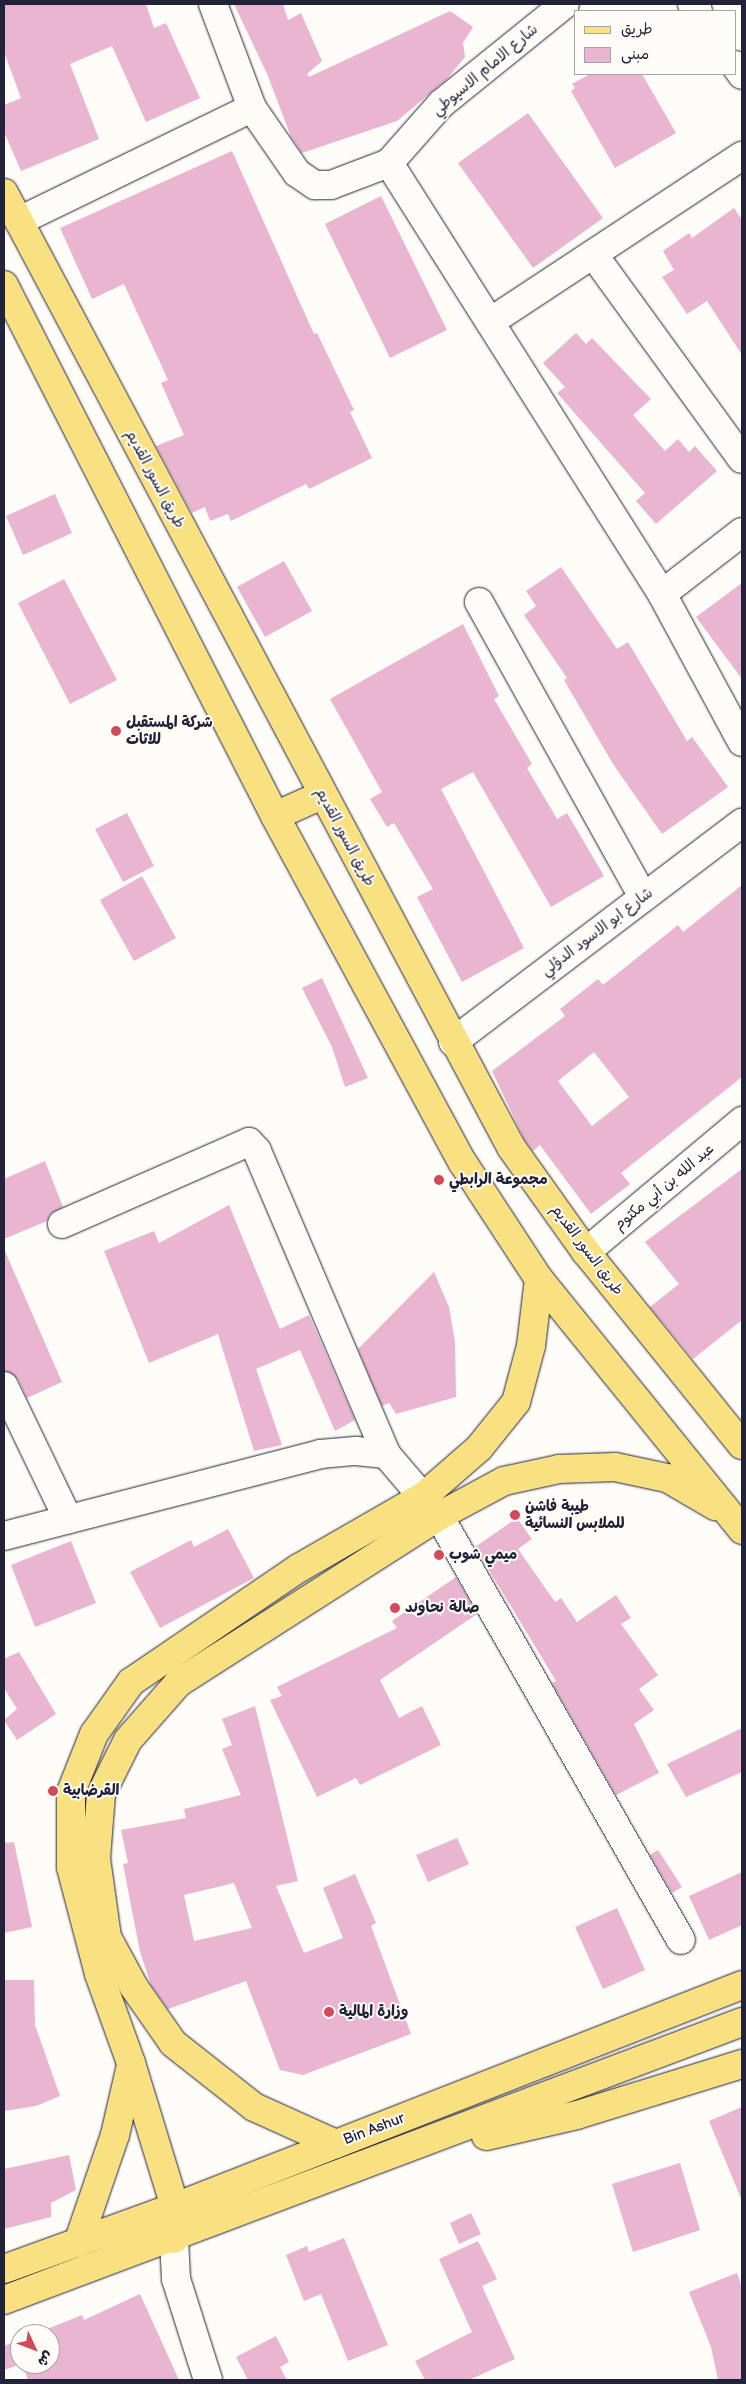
<!DOCTYPE html>
<html>
<head>
<meta charset="utf-8">
<style>
	body { margin:0 }
	#map { position:relative; width:746px; height:2384px; overflow:hidden; background:#fdfcf7; font-family:"Balsamiq Sans","Playpen Sans Arabic",sans-serif }
	div>[style] { position:absolute }
	.building>* { inset:0; background:#e9b5d1 }
	.roads { filter:drop-shadow(0 0 1px #22223b) drop-shadow(0 0 1px #22223b) }
	.minor>* { height:28px; margin:-14px; padding:0 14px; transform-origin:14px; border-radius:14px; background:#fdfcf7 }
	.major>* { height:28px; margin:-14px; padding:0 14px; transform-origin:14px; border-radius:14px; background:#f9e181 }
	.dots>* { width:14px; height:14px; translate:-50% -50%; box-sizing:border-box; border:2px solid #fdfcf7; border-radius:50% }
	span { translate:-50% -50%; white-space:nowrap; text-align:center; line-height:1.15; -webkit-text-stroke:4px #fdfcf7; paint-order:stroke }
	.street-label { font-size:15px; color:#22223b }
	.poi-label { font-size:15px; color:#22223b; font-weight:700 }
	.left { translate:0 -50%; text-align:left }
	.frame { position:absolute; inset:0; border:5px solid #22223b; pointer-events:none }
	.legend { position:absolute; left:574px; top:10px; width:162px; height:65px; box-sizing:border-box; background:#fdfcf7; border:1px solid #a5a5ac; margin:0; padding:6px 9px; list-style:none; font-size:15px; color:#22223b }
	.legend li { display:flex; align-items:center; gap:10px; height:25px }
	.legend b { width:25px; border:1px solid #a5a5ac }
	.north { position:absolute; left:10px; top:2324px; width:50px; height:50px; box-sizing:border-box; background:#fdfcf7; border:1px solid #a5a5ac; border-radius:50%; rotate:133deg; font-size:14px; font-weight:700; line-height:20px; text-align:center; color:#22223b }
	.north::after { content:''; display:block; margin:auto; width:18px; height:22px; background:#d1495b; clip-path:polygon(50% 0,100% 100%,50% 72%,0 100%) }
</style>
</head>
<body>
<div id="map">
	<div class="building">
		<i style="clip-path:polygon(4px 4px,146px 4px,154px 28px,166px 23px,200px 98px,146px 122px,112px 46px,70px 64px,99px 139px,21px 171px,4px 132px,4px 105px,21px 98px,4px 52px)"></i>
		<i style="clip-path:polygon(234px 4px,283px 4px,288px 20px,301px 13px,322px 61px,307px 74px,309px 77px,450px 11px,473px 27px,463px 43px,465px 57px,446px 80px,397px 121px,302px 153px,291px 137px,268px 76px)"></i>
		<i style="clip-path:polygon(590px 74px,642px 74px,676px 133px,615px 168px,571px 91px,575px 88px,572px 84px)"></i>
		<i style="clip-path:polygon(528px 113px,603px 218px,533px 268px,458px 163px)"></i>
		<i style="clip-path:polygon(232px 151px,314px 334px,317px 333px,354px 410px,350px 412px,372px 458px,309px 489px,306px 484px,231px 521px,228px 514px,210px 521px,205px 507px,192px 513px,156px 446px,184px 435px,161px 383px,168px 380px,124px 284px,92px 299px,60px 228px)"></i>
		<i style="clip-path:polygon(381px 196px,447px 330px,390px 358px,325px 224px)"></i>
		<i style="clip-path:polygon(734px 208px,742px 220px,742px 355px,707px 301px,687px 314px,662px 277px,674px 270px,663px 251px,689px 233px,692px 238px)"></i>
		<i style="clip-path:polygon(576px 333px,586px 344px,592px 338px,651px 399px,633px 415px,665px 451px,678px 439px,689px 452px,695px 446px,717px 471px,656px 524px,636px 501px,645px 493px,557px 393px,565px 387px,543px 363px)"></i>
		<i style="clip-path:polygon(55px 494px,72px 533px,23px 555px,6px 516px)"></i>
		<i style="clip-path:polygon(284px 561px,312px 611px,265px 637px,237px 587px)"></i>
		<i style="clip-path:polygon(561px 567px,617px 649px,628px 642px,687px 741px,692px 737px,728px 787px,662px 834px,613px 764px,564px 680px,567px 678px,524px 615px,536px 606px,526px 591px)"></i>
		<i style="clip-path:polygon(64px 579px,117px 680px,70px 704px,18px 603px)"></i>
		<i style="clip-path:polygon(742px 583px,742px 679px,696px 617px)"></i>
		<i style="clip-path:polygon(463px 624px,499px 696px,494px 699px,532px 764px,527px 768px,557px 819px,567px 813px,604px 876px,551px 907px,473px 772px,441px 789px,524px 948px,462px 982px,417px 897px,433px 889px,394px 823px,387px 827px,370px 799px,382px 792px,330px 699px)"></i>
		<i style="clip-path:polygon(127px 813px,154px 866px,123px 882px,95px 829px)"></i>
		<i style="clip-path:polygon(142px 876px,176px 938px,134px 961px,100px 900px)"></i>
		<i style="clip-path:polygon(evenodd,742px 885px,742px 1077px,621px 1173px,630px 1184px,591px 1214px,540px 1145px,533px 1151px,524px 1139px,492px 1071px,565px 1016px,560px 1009px,598px 979px,603px 985px,678px 925px,683px 932px,742px 885px,594px 1052px,629px 1097px,592px 1126px,558px 1081px,594px 1052px)"></i>
		<i style="clip-path:polygon(322px 978px,368px 1078px,345px 1087px,332px 1047px,302px 988px)"></i>
		<i style="clip-path:polygon(45px 1161px,63px 1207px,50px 1214px,47px 1221px,4px 1239px,4px 1179px)"></i>
		<i style="clip-path:polygon(742px 1169px,742px 1320px,693px 1359px,650px 1307px,679px 1284px,645px 1242px)"></i>
		<i style="clip-path:polygon(229px 1205px,280px 1329px,309px 1315px,355px 1420px,335px 1431px,300px 1350px,256px 1369px,282px 1445px,254px 1451px,218px 1334px,149px 1363px,104px 1251px,154px 1231px,159px 1243px)"></i>
		<i style="clip-path:polygon(4px 1249px,62px 1382px,27px 1398px,18px 1379px,4px 1371px)"></i>
		<i style="clip-path:polygon(434px 1272px,449px 1307px,455px 1342px,456px 1397px,396px 1414px,389px 1403px,382px 1406px,358px 1349px)"></i>
		<i style="clip-path:polygon(517px 1518px,532px 1539px,518px 1549px,555px 1602px,561px 1598px,577px 1622px,616px 1595px,631px 1618px,621px 1624px,658px 1675px,639px 1689px,654px 1710px,634px 1724px,659px 1773px,616px 1795px,552px 1683px,556px 1681px,475px 1547px)"></i>
		<i style="clip-path:polygon(228px 1529px,254px 1578px,160px 1628px,130px 1572px,191px 1540px,194px 1547px)"></i>
		<i style="clip-path:polygon(71px 1541px,96px 1603px,35px 1627px,11px 1565px)"></i>
		<i style="clip-path:polygon(456px 1577px,477px 1614px,380px 1680px,399px 1718px,422px 1706px,441px 1745px,360px 1785px,356px 1778px,317px 1797px,270px 1700px,282px 1696px,277px 1687px,397px 1628px,392px 1621px)"></i>
		<i style="clip-path:polygon(19px 1652px,56px 1714px,17px 1740px,4px 1720px,17px 1709px,4px 1688px,4px 1659px)"></i>
		<i style="clip-path:polygon(evenodd,255px 1706px,298px 1881px,276px 1886px,304px 1953px,343px 1938px,323px 1888px,355px 1874px,376px 1923px,371px 1926px,411px 2034px,303px 2075px,280px 2070px,246px 1981px,168px 2009px,151px 1985px,140px 1952px,123px 1864px,128px 1863px,121px 1830px,186px 1818px,184px 1809px,241px 1795px,222px 1749px,232px 1745px,222px 1719px,255px 1706px,234px 1883px,252px 1928px,194px 1941px,184px 1895px,234px 1883px)"></i>
		<i style="clip-path:polygon(742px 1728px,742px 1772px,686px 1797px,667px 1764px)"></i>
		<i style="clip-path:polygon(457px 1838px,469px 1864px,428px 1882px,416px 1855px)"></i>
		<i style="clip-path:polygon(14px 1842px,32px 1927px,4px 1933px,4px 1843px)"></i>
		<i style="clip-path:polygon(658px 1850px,682px 1887px,672px 1893px,650px 1855px)"></i>
		<i style="clip-path:polygon(742px 1872px,742px 1925px,709px 1940px,689px 1896px)"></i>
		<i style="clip-path:polygon(617px 1908px,645px 1970px,603px 1989px,575px 1927px)"></i>
		<i style="clip-path:polygon(4px 1980px,34px 1980px,35px 2025px,60px 2096px,36px 2106px,4px 2111px)"></i>
		<i style="clip-path:polygon(742px 2107px,742px 2201px,709px 2121px)"></i>
		<i style="clip-path:polygon(69px 2155px,76px 2190px,51px 2203px,51px 2217px,4px 2229px,4px 2169px)"></i>
		<i style="clip-path:polygon(680px 2163px,700px 2230px,633px 2252px,612px 2184px)"></i>
		<i style="clip-path:polygon(471px 2213px,481px 2234px,459px 2244px,450px 2223px)"></i>
		<i style="clip-path:polygon(344px 2238px,388px 2345px,348px 2361px,321px 2294px,304px 2301px,286px 2255px,307px 2246px,309px 2252px)"></i>
		<i style="clip-path:polygon(478px 2241px,497px 2279px,482px 2286px,515px 2359px,469px 2380px,425px 2380px,415px 2361px,472px 2332px,439px 2259px)"></i>
		<i style="clip-path:polygon(737px 2273px,742px 2288px,742px 2380px,718px 2380px,711px 2347px,689px 2292px)"></i>
		<i style="clip-path:polygon(140px 2294px,179px 2380px,28px 2380px,22px 2364px,50px 2364px,50px 2334px,35px 2334px,82px 2315px,84px 2320px)"></i>
		<i style="clip-path:polygon(276px 2336px,289px 2362px,280px 2367px,287px 2380px,248px 2380px,236px 2357px)"></i>
		<i style="clip-path:polygon(20px 2340px,21px 2364px,4px 2370px,4px 2346px)"></i>
	</div>
	<div class="roads">
		<div class="minor">
			<i style="left:213px;top:4px;width:111px;rotate:69.4deg"></i>
			<i style="left:252px;top:108px;width:79px;rotate:55.3deg"></i>
			<i style="left:297px;top:173px;width:22px;rotate:34deg"></i>
			<i style="left:315px;top:185px;width:16px"></i>
			<i style="left:331px;top:185px;width:62px;rotate:-20.8deg"></i>
			<i style="left:389px;top:163px;width:79px;rotate:-48.6deg"></i>
			<i style="left:441px;top:104px;width:159px;rotate:-38.9deg"></i>
			<i style="left:692px;top:4px;width:9px;rotate:49deg"></i>
			<i style="left:735px;top:65px;width:12px;rotate:55deg"></i>
			<i style="left:389px;top:163px;width:510px;rotate:57.65deg"></i>
			<i style="left:662px;top:594px;width:168px;rotate:61.6deg"></i>
			<i style="left:19px;top:221px;width:259px;rotate:-25.9deg"></i>
			<i style="left:593px;top:254px;width:253px;rotate:54deg"></i>
			<i style="left:490px;top:322px;width:302px;rotate:-33.4deg"></i>
			<i style="left:662px;top:594px;width:101px;rotate:-37.8deg"></i>
			<i style="left:479px;top:602px;width:338px;rotate:60.9deg"></i>
			<i style="left:453px;top:1042px;width:363px;rotate:-37.2deg"></i>
			<i style="left:62px;top:1224px;width:204px;rotate:-23.7deg"></i>
			<i style="left:249px;top:1142px;width:12px;rotate:48deg"></i>
			<i style="left:257px;top:1151px;width:329px;rotate:66.9deg"></i>
			<i style="left:586px;top:1252px;width:204px;rotate:-40deg"></i>
			<i style="left:4px;top:1386px;width:148px;rotate:64.3deg"></i>
			<i style="left:4px;top:1536px;width:326px;rotate:-14.5deg"></i>
			<i style="left:320px;top:1454px;width:36px;rotate:-5deg"></i>
			<i style="left:356px;top:1451px;width:30px;rotate:6deg"></i>
			<i style="left:386px;top:1454px;width:82px;rotate:49.5deg"></i>
			<i style="left:439px;top:1516px;width:488px;rotate:60.3deg"></i>
			<i style="left:174px;top:2239px;width:40px;rotate:87.1deg"></i>
			<i style="left:176px;top:2279px;width:106px;rotate:72.4deg"></i>
		</div>
		<div class="major">
			<i style="left:4px;top:193px;width:1080px;rotate:62.01deg"></i>
			<i style="left:511px;top:1147px;width:129px;rotate:54.5deg"></i>
			<i style="left:586px;top:1252px;width:248px;rotate:51.1deg"></i>
			<i style="left:4px;top:285px;width:596px;rotate:62.96deg"></i>
			<i style="left:275px;top:816px;width:395px;rotate:61.6deg"></i>
			<i style="left:463px;top:1163px;width:139px;rotate:56.8deg"></i>
			<i style="left:539px;top:1279px;width:323px;rotate:51deg"></i>
			<i style="left:275px;top:816px;width:51px;rotate:-24.1deg"></i>
			<i style="left:486px;top:2136px;width:93px;rotate:-13deg"></i>
			<i style="left:577px;top:2115px;width:173px;rotate:-17.2deg"></i>
			<i style="left:336px;top:2144px;width:90px;rotate:-155.7deg"></i>
			<i style="left:254px;top:2107px;width:103px;rotate:-141.7deg"></i>
			<i style="left:173px;top:2043px;width:68px;rotate:-124.9deg"></i>
			<i style="left:134px;top:1987px;width:57px;rotate:-118.4deg"></i>
			<i style="left:107px;top:1937px;width:79px;rotate:-98deg"></i>
			<i style="left:96px;top:1859px;width:65px;rotate:-85.6deg"></i>
			<i style="left:101px;top:1794px;width:60px;rotate:-63.4deg"></i>
			<i style="left:128px;top:1740px;width:76px;rotate:-48.7deg"></i>
			<i style="left:178px;top:1683px;width:310px;rotate:-32.6deg"></i>
			<i style="left:439px;top:1516px;width:74px;rotate:-28.3deg"></i>
			<i style="left:504px;top:1481px;width:56px;rotate:-12.3deg"></i>
			<i style="left:559px;top:1469px;width:56px;rotate:-2deg"></i>
			<i style="left:615px;top:1467px;width:53px;rotate:11.9deg"></i>
			<i style="left:667px;top:1478px;width:56px;rotate:30.3deg"></i>
			<i style="left:174px;top:2239px;width:32px;rotate:-88deg"></i>
			<i style="left:175px;top:2207px;width:151px;rotate:-107deg"></i>
			<i style="left:131px;top:2063px;width:95px;rotate:-109.8deg"></i>
			<i style="left:99px;top:1974px;width:111px;rotate:-104.7deg"></i>
			<i style="left:71px;top:1867px;width:75px;rotate:-90deg"></i>
			<i style="left:71px;top:1792px;width:62px;rotate:-68.4deg"></i>
			<i style="left:94px;top:1734px;width:64px;rotate:-54.6deg"></i>
			<i style="left:131px;top:1682px;width:203px;rotate:-34.2deg"></i>
			<i style="left:299px;top:1568px;width:144px;rotate:-29.9deg"></i>
			<i style="left:424px;top:1496px;width:73px;rotate:-41.1deg"></i>
			<i style="left:479px;top:1448px;width:59px;rotate:-51.2deg"></i>
			<i style="left:516px;top:1402px;width:58px;rotate:-75deg"></i>
			<i style="left:531px;top:1346px;width:67px;rotate:-83.2deg"></i>
			<i style="left:78px;top:2243px;width:114px;rotate:-71.1deg"></i>
			<i style="left:115px;top:2135px;width:72px;rotate:-77.1deg"></i>
			<i style="left:4px;top:2269px;width:182px;rotate:-19.9deg"></i>
			<i style="left:175px;top:2207px;width:609px;rotate:-21.38deg"></i>
			<i style="left:4px;top:2300px;width:789px;rotate:-20.64deg"></i>
		</div>
	</div>
	<div class="dots">
		<i style="left:116px;top:731px;background:#d1495b"></i>
		<i style="left:439px;top:1180px;background:#d1495b"></i>
		<i style="left:515px;top:1515px;background:#d1495b"></i>
		<i style="left:439px;top:1555px;background:#d1495b"></i>
		<i style="left:395px;top:1608px;background:#d1495b"></i>
		<i style="left:53px;top:1791px;background:#d1495b"></i>
		<i style="left:329px;top:2012px;background:#d1495b"></i>
	</div>
	<div class="street-label">
		<span style="left:485px;top:70px;rotate:-40deg">شارع الامام الاسيوطي</span>
		<span style="left:155px;top:479px;rotate:62deg">طريق السور القديم</span>
		<span style="left:345px;top:837px;rotate:62deg">طريق السور القديم</span>
		<span style="left:597px;top:932px;rotate:-37deg">شارع ابو الاسود الدؤلي</span>
		<span style="left:664px;top:1187px;rotate:-40deg">عبد الله بن أبي مكتوم</span>
		<span style="left:587px;top:1250px;rotate:53deg">طريق السور القديم</span>
		<span style="left:374px;top:2129px;rotate:-21deg">Bin Ashur</span>
	</div>
	<div class="poi-label">
		<span class="left" style="left:126px;top:731px">شركة المستقبل<br>للاثات</span>
		<span class="left" style="left:449px;top:1180px">مجموعة الرابطي</span>
		<span class="left" style="left:525px;top:1515px">طيبة فاشن<br>للملابس النسائية</span>
		<span class="left" style="left:449px;top:1555px">ميمي شوب</span>
		<span class="left" style="left:405px;top:1608px">صالة نحاوند</span>
		<span class="left" style="left:63px;top:1791px">القرضابية</span>
		<span class="left" style="left:339px;top:2012px">وزارة المالية</span>
	</div>
	<div class="frame"></div>
	<ul class="legend">
	<li><b style="height:6px;background:#f9e181"></b>طريق</li>
	<li><b style="height:14px;background:#e9b5d1"></b>مبنى</li>
	</ul>
	<div class="north">ش</div>
</div>
</body>
</html>
